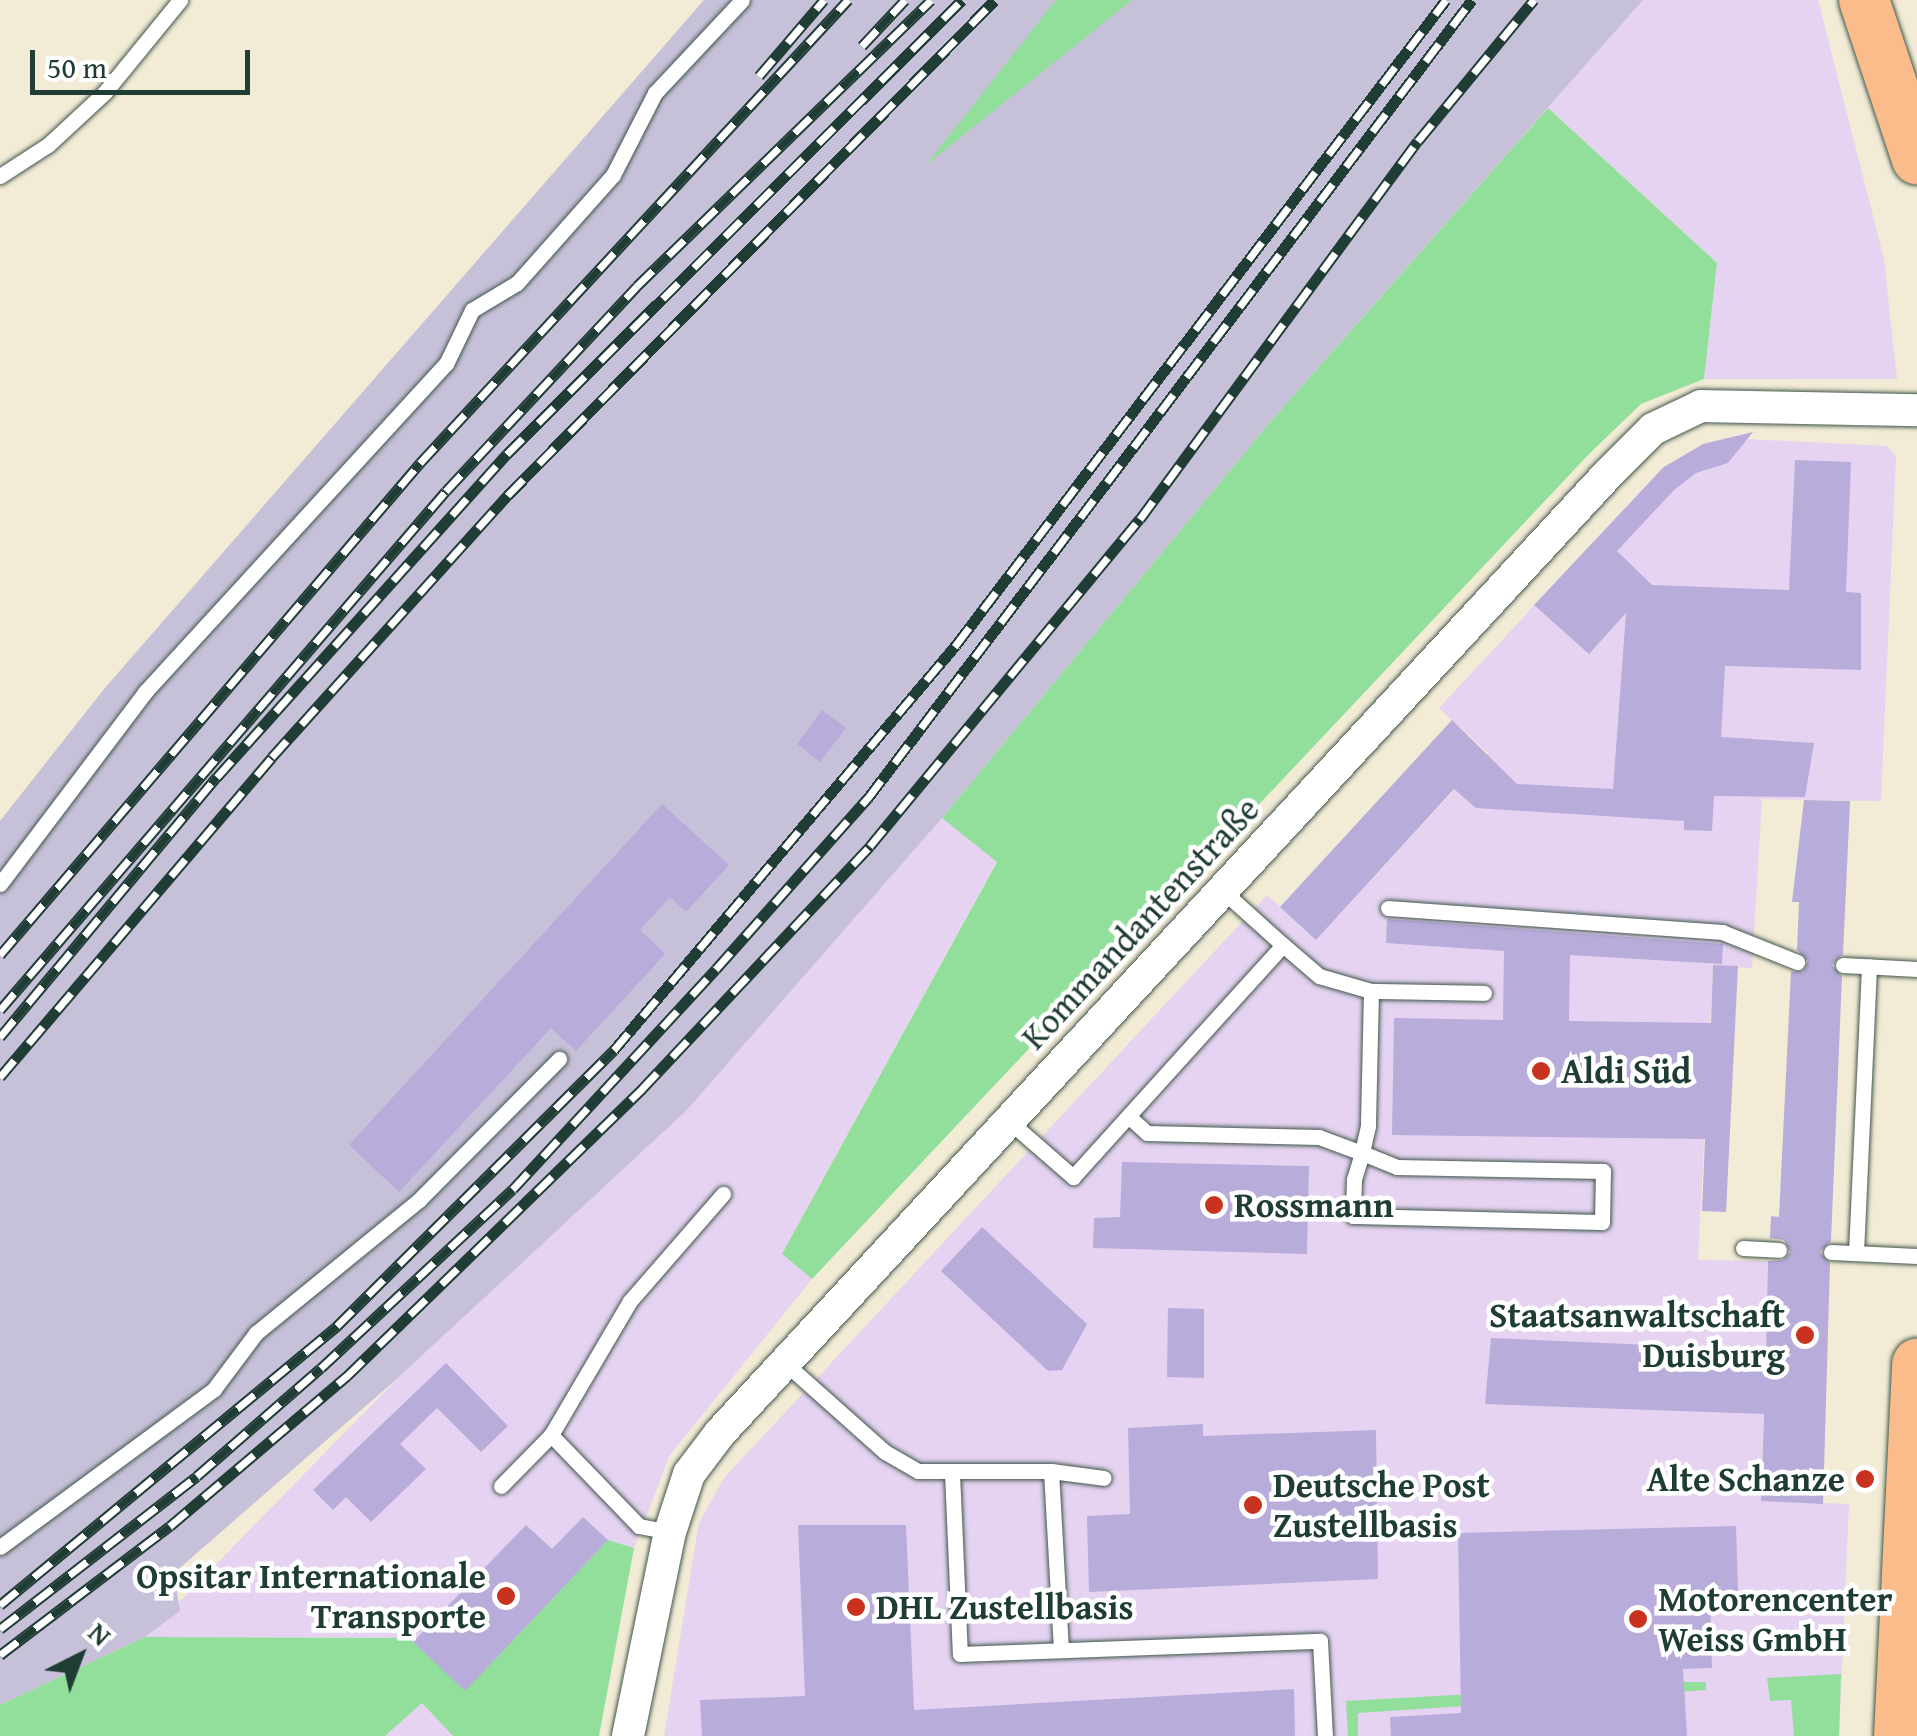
<!DOCTYPE html>
<html>
<head>
<meta charset="utf-8">
<style>
	body { margin:0 }
	#map { position:relative; width:1917px; height:1736px; overflow:hidden; background:#f2ebd5; font-family:"Gentium Book Plus",serif }
	div>[style] { position:absolute }
	.built>* { inset:0; background:#e5d3f1 }
	.industrial>* { inset:0; background:#c7c0d9 }
	.green>* { inset:0; background:#92de9b }
	.building>* { inset:0; background:#b8acdb }
	.roads { filter:drop-shadow(0 0 2px #3f574c) drop-shadow(0 0 2px #3f574c) }
	.lane>* { height:15px; margin:-7.5px; padding:0 7.5px; transform-origin:7.5px; border-radius:7.5px; background:#fff }
	.street>* { height:32px; margin:-16px; padding:0 16px; transform-origin:16px; border-radius:16px; background:#fff }
	.primary>* { height:50px; margin:-25px; padding:0 25px; transform-origin:25px; border-radius:25px; background:#f9bc8a }
	.rail>* { height:11px; margin-top:-5.5px; transform-origin:0; background:repeating-linear-gradient(90deg,#fff 0 22px,#1f3d34 0 44px); box-sizing:border-box; border-block:2px solid #1f3d34 }
	.dots>* { width:28px; height:28px; translate:-50% -50%; box-sizing:border-box; border:5px solid #fff; border-radius:50% }
	span { translate:-50% -50%; white-space:nowrap; text-align:center; line-height:1.15; -webkit-text-stroke:9px #fff; paint-order:stroke }
	.street-label { font-size:35px; color:#1f3d34 }
	.poi-label { font-size:35px; color:#1f3d34; font-weight:700 }
	.left { translate:0 -50%; text-align:left }
	.right { translate:-100% -50%; text-align:right }
	.north { position:absolute; left:30px; top:1606px; width:100px; height:100px; -webkit-text-stroke:8px #fff; paint-order:stroke; rotate:42deg; font-size:28px; font-weight:700; line-height:40px; text-align:center; color:#1f3d34 }
	.north::after { content:''; display:block; margin:auto; width:35px; height:45px; background:#1f3d34; clip-path:polygon(50% 0,100% 100%,50% 72%,0 100%) }
	.scale { position:absolute; left:30px; top:50px; width:220px; height:45px; box-sizing:border-box; border:5px solid #1f3d34; border-top:0; padding-left:12px; font-size:30px; line-height:35px; white-space:nowrap; color:#1f3d34; -webkit-text-stroke:8px #fff; paint-order:stroke }
</style>
</head>
<body>
<div id="map">
	<div class="built">
		<i style="clip-path:polygon(1643px 0,1818px 0,1884px 259px,1897px 379px,1704px 379px,1717px 263px,1548px 108px)"></i>
		<i style="clip-path:polygon(1725px 438px,1887px 446px,1896px 456px,1881px 801px,1762px 799px,1752px 968px,1713px 966px,1698px 1260px,1768px 1261px,1761px 1501px,1849px 1504px,1839px 1736px,664px 1736px,699px 1523px,724px 1478px,1267px 895px,1317px 939px,1488px 753px,1439px 708px,1663px 467px)"></i>
		<i style="clip-path:polygon(942px 818px,997px 861px,782px 1254px,812px 1279px,670px 1455px,634px 1548px,608px 1540px,465px 1691px,409px 1638px,145px 1637px,399px 1377px,687px 1110px)"></i>
		<i style="clip-path:polygon(422px 1703px,453px 1736px,385px 1736px)"></i>
	</div>
	<div class="industrial">
		<i style="clip-path:polygon(704px 0,1643px 0,1272px 420px,942px 818px,687px 1110px,399px 1377px,174px 1573px,180px 1611px,145px 1637px,0 1705px,0 821px,104px 689px)"></i>
	</div>
	<div class="green">
		<i style="clip-path:polygon(1056px 0,1132px 0,926px 165px)"></i>
		<i style="clip-path:polygon(1548px 108px,1717px 263px,1704px 379px,1641px 404px,1589px 454px,812px 1279px,782px 1254px,997px 862px,942px 818px,1272px 420px)"></i>
		<i style="clip-path:polygon(608px 1540px,634px 1548px,599px 1736px,453px 1736px,422px 1703px,385px 1736px,0 1736px,0 1705px,145px 1637px,409px 1638px,465px 1690px)"></i>
		<i style="clip-path:polygon(1841px 1674px,1839px 1736px,1794px 1736px,1791px 1700px,1770px 1701px,1767px 1678px)"></i>
		<i style="clip-path:polygon(1684px 1682px,1706px 1682px,1706px 1690px,1358px 1713px,1358px 1736px,1348px 1736px,1346px 1701px)"></i>
	</div>
	<div class="building">
		<i style="clip-path:polygon(1753px 432px,1728px 463px,1696px 473px,1674px 490px,1617px 551px,1652px 585px,1789px 590px,1795px 460px,1851px 462px,1846px 592px,1861px 593px,1861px 670px,1725px 666px,1721px 737px,1814px 743px,1805px 797px,1714px 796px,1712px 831px,1684px 830px,1684px 821px,1476px 808px,1454px 789px,1316px 940px,1280px 907px,1452px 720px,1517px 784px,1613px 789px,1626px 613px,1589px 654px,1534px 605px,1664px 467px,1703px 444px)"></i>
		<i style="clip-path:polygon(822px 710px,846px 728px,820px 762px,797px 744px)"></i>
		<i style="clip-path:polygon(1804px 800px,1850px 801px,1843px 954px,1832px 965px,1842px 976px,1831px 1241px,1820px 1252px,1830px 1263px,1823px 1504px,1761px 1501px,1764px 1414px,1485px 1404px,1491px 1338px,1766px 1350px,1768px 1261px,1783px 1260px,1790px 1252px,1784px 1240px,1770px 1238px,1771px 1216px,1779px 1217px,1791px 972px,1803px 971px,1808px 961px,1797px 950px,1799px 902px,1792px 902px)"></i>
		<i style="clip-path:polygon(662px 804px,729px 865px,686px 912px,670px 897px,640px 930px,665px 954px,576px 1051px,551px 1028px,399px 1192px,349px 1145px)"></i>
		<i style="clip-path:polygon(1387px 919px,1723px 944px,1722px 964px,1570px 955px,1569px 1021px,1711px 1023px,1713px 965px,1738px 966px,1726px 1212px,1702px 1211px,1705px 1139px,1392px 1135px,1394px 1018px,1503px 1020px,1504px 951px,1386px 943px)"></i>
		<i style="clip-path:polygon(1122px 1162px,1309px 1166px,1307px 1254px,1093px 1248px,1094px 1218px,1120px 1217px)"></i>
		<i style="clip-path:polygon(982px 1227px,1087px 1324px,1062px 1370px,1048px 1371px,941px 1271px)"></i>
		<i style="clip-path:polygon(1168px 1308px,1204px 1309px,1204px 1378px,1167px 1377px)"></i>
		<i style="clip-path:polygon(446px 1363px,508px 1426px,481px 1452px,437px 1408px,400px 1444px,426px 1469px,371px 1522px,346px 1497px,333px 1510px,313px 1490px)"></i>
		<i style="clip-path:polygon(1203px 1424px,1203px 1436px,1376px 1430px,1378px 1579px,1089px 1592px,1087px 1516px,1130px 1514px,1128px 1428px)"></i>
		<i style="clip-path:polygon(583px 1517px,608px 1540px,465px 1691px,413px 1642px,526px 1525px,552px 1549px)"></i>
		<i style="clip-path:polygon(798px 1525px,906px 1525px,914px 1710px,1294px 1689px,1295px 1736px,702px 1736px,700px 1700px,805px 1696px)"></i>
		<i style="clip-path:polygon(1736px 1526px,1738px 1591px,1710px 1592px,1712px 1668px,1683px 1669px,1687px 1736px,1391px 1736px,1390px 1717px,1461px 1713px,1458px 1533px)"></i>
	</div>
	<div class="roads">
		<div class="lane">
			<i style="left:0;top:176px;width:57px;rotate:-32.9deg"></i>
			<i style="left:48px;top:145px;width:78px;rotate:-42.9deg"></i>
			<i style="left:105px;top:92px;width:119px;rotate:-50.8deg"></i>
			<i style="left:0;top:884px;width:241px;rotate:-52.9deg"></i>
			<i style="left:145px;top:692px;width:445px;rotate:-47.5deg"></i>
			<i style="left:446px;top:364px;width:60px;rotate:-64.3deg"></i>
			<i style="left:472px;top:310px;width:52px;rotate:-31deg"></i>
			<i style="left:517px;top:283px;width:144px;rotate:-48.4deg"></i>
			<i style="left:613px;top:175px;width:92px;rotate:-62.9deg"></i>
			<i style="left:655px;top:93px;width:127px;rotate:-46.9deg"></i>
			<i style="left:1223px;top:891px;width:81px;rotate:42deg"></i>
			<i style="left:1388px;top:908px;width:335px;rotate:4.1deg"></i>
			<i style="left:1722px;top:932px;width:81px;rotate:21.8deg"></i>
			<i style="left:1843px;top:965px;width:74px;rotate:3.1deg"></i>
			<i style="left:1371px;top:991px;width:113px;rotate:1deg"></i>
			<i style="left:1010px;top:1122px;width:84px;rotate:41.1deg"></i>
			<i style="left:1073px;top:1177px;width:182px;rotate:-47.9deg"></i>
			<i style="left:1195px;top:1042px;width:131px;rotate:-47.8deg"></i>
			<i style="left:1283px;top:945px;width:48px;rotate:40.7deg"></i>
			<i style="left:1319px;top:976px;width:54px;rotate:16.1deg"></i>
			<i style="left:1371px;top:991px;width:135px;rotate:91.3deg"></i>
			<i style="left:1368px;top:1126px;width:28px;rotate:103deg"></i>
			<i style="left:1362px;top:1153px;width:28px;rotate:107deg"></i>
			<i style="left:1354px;top:1180px;width:36px;rotate:92deg"></i>
			<i style="left:1353px;top:1216px;width:249px;rotate:1.4deg"></i>
			<i style="left:1602px;top:1222px;width:51px;rotate:-88.9deg"></i>
			<i style="left:1603px;top:1171px;width:206px;rotate:-178.9deg"></i>
			<i style="left:1397px;top:1167px;width:38px;rotate:-158deg"></i>
			<i style="left:1362px;top:1153px;width:46px;rotate:-159.6deg"></i>
			<i style="left:1319px;top:1137px;width:172px;rotate:-178.7deg"></i>
			<i style="left:1147px;top:1133px;width:25px;rotate:-138deg"></i>
			<i style="left:1743px;top:1248px;width:36px;rotate:3deg"></i>
			<i style="left:1831px;top:1252px;width:86px;rotate:2.7deg"></i>
			<i style="left:1856px;top:1253px;width:287px;rotate:-87.4deg"></i>
			<i style="left:785px;top:1363px;width:134px;rotate:41.7deg"></i>
			<i style="left:885px;top:1452px;width:38px;rotate:30deg"></i>
			<i style="left:918px;top:1471px;width:133px"></i>
			<i style="left:1051px;top:1471px;width:53px;rotate:7.5deg"></i>
			<i style="left:1051px;top:1471px;width:179px;rotate:86.8deg"></i>
			<i style="left:952px;top:1473px;width:181px;rotate:87.5deg"></i>
			<i style="left:960px;top:1654px;width:360px;rotate:-2.1deg"></i>
			<i style="left:1320px;top:1641px;width:95px;rotate:87deg"></i>
			<i style="left:501px;top:1486px;width:71px;rotate:-45.6deg"></i>
			<i style="left:670px;top:1532px;width:32px;rotate:-169deg"></i>
			<i style="left:639px;top:1526px;width:127px;rotate:-134deg"></i>
			<i style="left:551px;top:1435px;width:156px;rotate:-59.5deg"></i>
			<i style="left:630px;top:1301px;width:142px;rotate:-49deg"></i>
			<i style="left:0;top:1547px;width:266px;rotate:-36.4deg"></i>
			<i style="left:214px;top:1389px;width:70px;rotate:-53.1deg"></i>
			<i style="left:256px;top:1333px;width:210px;rotate:-39.2deg"></i>
			<i style="left:419px;top:1200px;width:199px;rotate:-45.2deg"></i>
		</div>
		<div class="street">
			<i style="left:628px;top:1736px;width:208px;rotate:-78.4deg"></i>
			<i style="left:670px;top:1532px;width:61px;rotate:-71.9deg"></i>
			<i style="left:689px;top:1474px;width:51px;rotate:-52.9deg"></i>
			<i style="left:720px;top:1433px;width:1307px;rotate:-47.2deg"></i>
			<i style="left:1608px;top:474px;width:64px;rotate:-45deg"></i>
			<i style="left:1653px;top:429px;width:53px;rotate:-25.6deg"></i>
			<i style="left:1701px;top:406px;width:216px;rotate:1.1deg"></i>
		</div>
		<div class="primary">
			<i style="left:1864px;top:0;width:168px;rotate:71.6deg"></i>
			<i style="left:1899px;top:1736px;width:373px;rotate:-87.2deg"></i>
		</div>
	</div>
	<div class="rail">
		<i style="left:862px;top:46px;width:63px;rotate:-46.9deg"></i>
		<i style="left:759px;top:76px;width:100px;rotate:-49.5deg"></i>
		<i style="left:0;top:955px;width:647px;rotate:-49.51deg"></i>
		<i style="left:420px;top:463px;width:631px;rotate:-47.25deg"></i>
		<i style="left:0;top:1010px;width:684px;rotate:-49.33deg"></i>
		<i style="left:446px;top:491px;width:280px;rotate:-47deg"></i>
		<i style="left:637px;top:286px;width:410px;rotate:-44.2deg"></i>
		<i style="left:0;top:1037px;width:339px;rotate:-50.2deg"></i>
		<i style="left:217px;top:777px;width:434px;rotate:-48.1deg"></i>
		<i style="left:507px;top:454px;width:643px;rotate:-44.94deg"></i>
		<i style="left:0;top:1077px;width:420px;rotate:-49.6deg"></i>
		<i style="left:272px;top:757px;width:353px;rotate:-48deg"></i>
		<i style="left:508px;top:495px;width:694px;rotate:-45.47deg"></i>
		<i style="left:0;top:1605px;width:438px;rotate:-39.6deg"></i>
		<i style="left:337px;top:1326px;width:391px;rotate:-44.9deg"></i>
		<i style="left:614px;top:1050px;width:530px;rotate:-49.82deg"></i>
		<i style="left:956px;top:645px;width:810px;rotate:-52.78deg"></i>
		<i style="left:0;top:1629px;width:249px;rotate:-37.8deg"></i>
		<i style="left:197px;top:1476px;width:164px;rotate:-41.1deg"></i>
		<i style="left:321px;top:1368px;width:262px;rotate:-43deg"></i>
		<i style="left:513px;top:1189px;width:299px;rotate:-47.3deg"></i>
		<i style="left:716px;top:969px;width:229px;rotate:-48.4deg"></i>
		<i style="left:868px;top:798px;width:1001px;rotate:-52.88deg"></i>
		<i style="left:0;top:1655px;width:213px;rotate:-37.2deg"></i>
		<i style="left:170px;top:1526px;width:232px;rotate:-40.3deg"></i>
		<i style="left:347px;top:1376px;width:412px;rotate:-44.2deg"></i>
		<i style="left:642px;top:1089px;width:333px;rotate:-46.8deg"></i>
		<i style="left:870px;top:846px;width:424px;rotate:-50.5deg"></i>
		<i style="left:1140px;top:519px;width:469px;rotate:-53.7deg"></i>
		<i style="left:1418px;top:141px;width:183px;rotate:-50.6deg"></i>
	</div>
	<div class="dots">
		<i style="left:1541px;top:1071px;background:#c8321e"></i>
		<i style="left:1214px;top:1205px;background:#c8321e"></i>
		<i style="left:1805px;top:1335px;background:#c8321e"></i>
		<i style="left:1865px;top:1479px;background:#c8321e"></i>
		<i style="left:1253px;top:1505px;background:#c8321e"></i>
		<i style="left:506px;top:1596px;background:#c8321e"></i>
		<i style="left:856px;top:1607px;background:#c8321e"></i>
		<i style="left:1638px;top:1619px;background:#c8321e"></i>
	</div>
	<div class="street-label">
		<span style="left:1140px;top:923px;rotate:-47deg">Kommandantenstraße</span>
	</div>
	<div class="poi-label">
		<span class="left" style="left:1561px;top:1071px">Aldi Süd</span>
		<span class="left" style="left:1234px;top:1205px">Rossmann</span>
		<span class="right" style="left:1785px;top:1335px">Staatsanwaltschaft<br>Duisburg</span>
		<span class="right" style="left:1845px;top:1479px">Alte Schanze</span>
		<span class="left" style="left:1273px;top:1505px">Deutsche Post<br>Zustellbasis</span>
		<span class="right" style="left:486px;top:1596px">Opsitar Internationale<br>Transporte</span>
		<span class="left" style="left:1658px;top:1619px">Motorencenter<br>Weiss GmbH</span>
		<span class="left" style="left:876px;top:1607px">DHL Zustellbasis</span>
	</div>
	<div class="north">N</div>
	<div class="scale">50 m</div>
</div>
</body>
</html>
